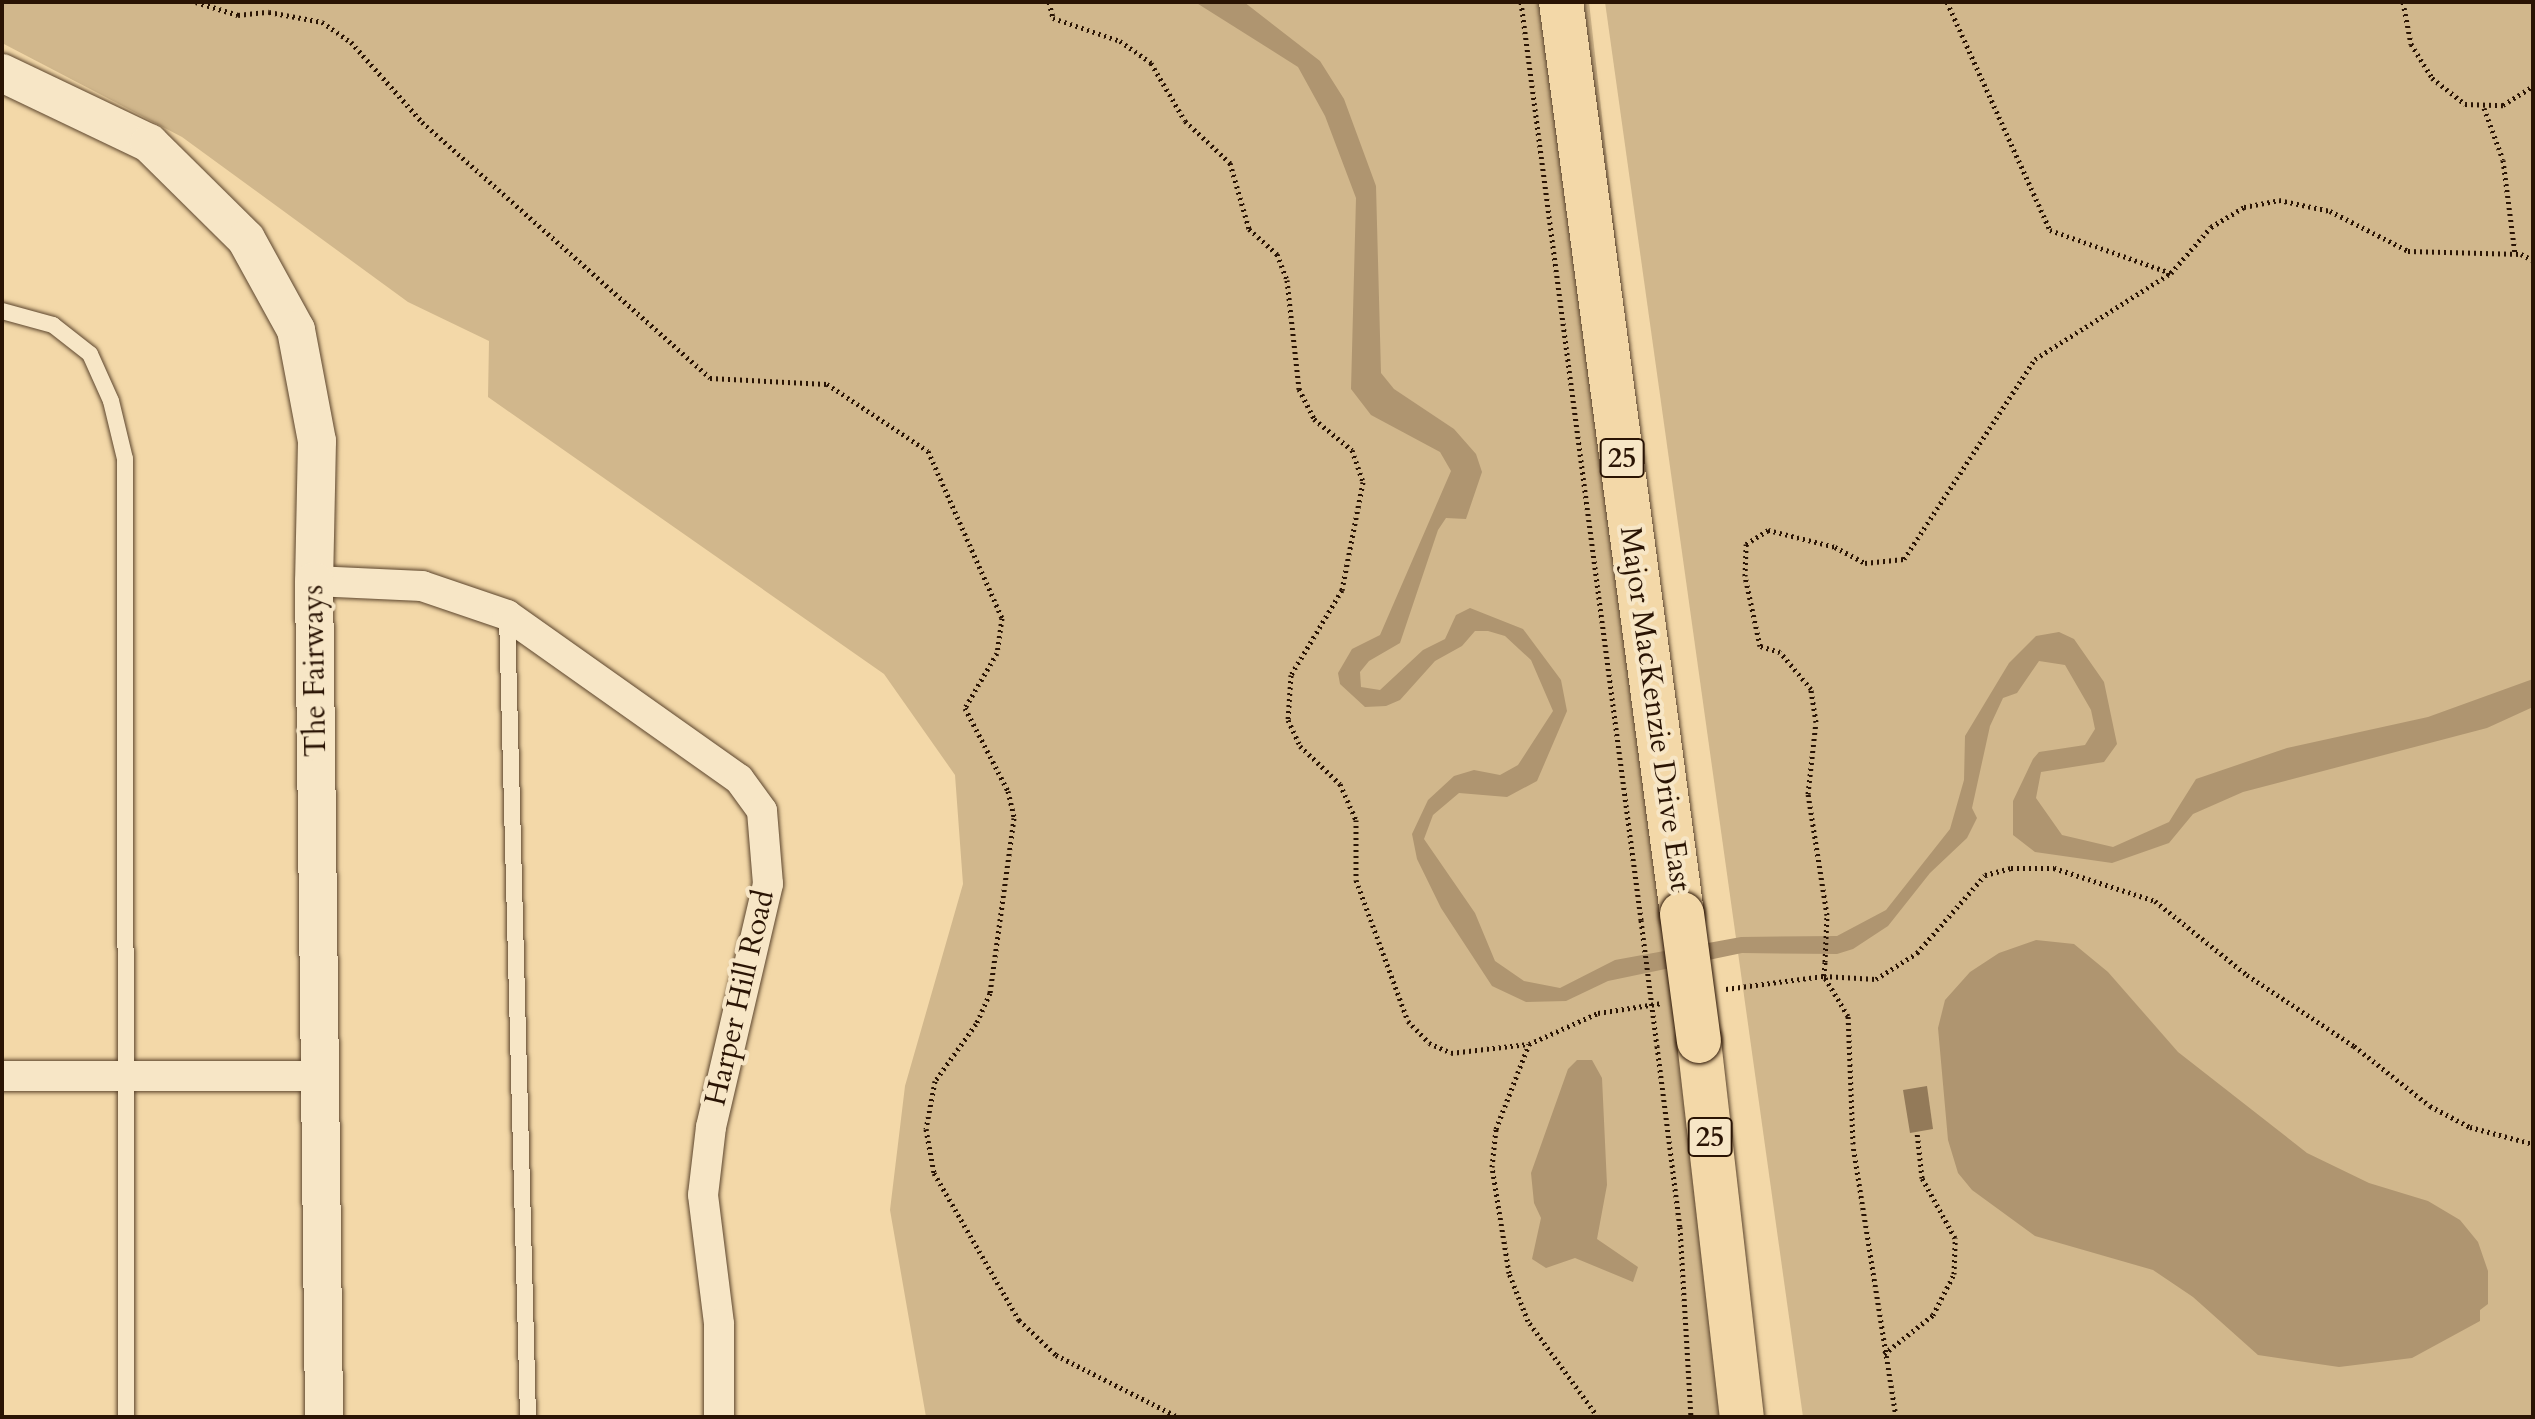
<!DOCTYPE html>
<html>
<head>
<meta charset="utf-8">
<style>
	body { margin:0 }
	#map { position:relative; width:2535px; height:1419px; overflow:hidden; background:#f3d8a8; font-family:Cardo,serif }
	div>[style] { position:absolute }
	.green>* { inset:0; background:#d1b78c }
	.water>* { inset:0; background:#af9570 }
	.building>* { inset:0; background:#937a59 }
	.path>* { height:5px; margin-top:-2.5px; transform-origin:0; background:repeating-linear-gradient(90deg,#2a1404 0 2px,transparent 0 6px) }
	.roads { filter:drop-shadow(0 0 2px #5c452d) drop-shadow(0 0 2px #5c452d) }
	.service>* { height:16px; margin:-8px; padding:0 8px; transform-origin:8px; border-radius:8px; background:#f7e6c6 }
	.minor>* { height:30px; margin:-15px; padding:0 15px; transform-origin:15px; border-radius:15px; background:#f7e6c6 }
	.tertiary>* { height:38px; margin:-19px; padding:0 19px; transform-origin:19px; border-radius:19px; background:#f7e6c6 }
	.primary>* { height:44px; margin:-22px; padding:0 22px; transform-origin:22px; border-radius:22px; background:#f3d8a8 }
	.path-bridge>* { height:5px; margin-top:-2.5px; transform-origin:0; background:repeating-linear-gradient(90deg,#2a1404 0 2px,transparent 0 6px) }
	.bridges { filter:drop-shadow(0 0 2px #2a1404) drop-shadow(0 0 2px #2a1404) }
	.primary-bridge>* { height:44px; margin:-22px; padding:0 22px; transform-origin:22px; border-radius:22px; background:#f3d8a8 }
	span { translate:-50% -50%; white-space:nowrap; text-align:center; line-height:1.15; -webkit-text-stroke:8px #f7e6c6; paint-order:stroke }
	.shield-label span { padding:2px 6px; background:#f7e6c6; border:2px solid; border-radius:6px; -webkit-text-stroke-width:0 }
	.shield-label { font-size:28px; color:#2a1404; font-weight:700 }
	.street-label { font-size:30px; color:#2a1404 }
	.frame { position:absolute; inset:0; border:4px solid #2a1404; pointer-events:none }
</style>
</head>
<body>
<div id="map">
	<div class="green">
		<i style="clip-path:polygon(2px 2px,1589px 2px,1750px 1417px,926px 1417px,890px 1210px,905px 1086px,963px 884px,955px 775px,884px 674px,488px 397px,489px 341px,408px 302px,182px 137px,2px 43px)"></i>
		<i style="clip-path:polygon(1605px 2px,2533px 2px,2533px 1417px,1803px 1417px)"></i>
	</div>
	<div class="water">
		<i style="clip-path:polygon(1195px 2px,1244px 2px,1320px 61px,1344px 99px,1376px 186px,1381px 373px,1394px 389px,1454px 429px,1476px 454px,1482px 472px,1466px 519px,1446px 518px,1438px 530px,1400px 643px,1369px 661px,1360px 672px,1361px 687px,1380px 690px,1423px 650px,1445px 639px,1456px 615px,1470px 608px,1523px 629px,1561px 680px,1567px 711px,1537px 781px,1507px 797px,1459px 793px,1433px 815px,1424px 839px,1475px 913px,1495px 961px,1524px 981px,1560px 988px,1615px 960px,1741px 937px,1837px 936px,1886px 910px,1950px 829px,1964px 780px,1965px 736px,2009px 663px,2036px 636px,2059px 632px,2074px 639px,2104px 682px,2117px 744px,2104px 762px,2041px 772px,2036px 798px,2062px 835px,2113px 847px,2169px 822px,2196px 779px,2287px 748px,2428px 717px,2533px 679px,2533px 707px,2487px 728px,2243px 792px,2193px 814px,2169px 843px,2112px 863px,2035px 852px,2013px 835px,2013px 801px,2033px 759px,2039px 752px,2085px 745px,2095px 729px,2091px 710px,2065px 665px,2039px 661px,2017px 693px,2003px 698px,1990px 726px,1972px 808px,1977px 818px,1967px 838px,1930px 873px,1888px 926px,1853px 949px,1837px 954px,1742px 953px,1608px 981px,1566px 1001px,1526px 1002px,1492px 986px,1441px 908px,1417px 859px,1412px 834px,1428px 800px,1454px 776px,1474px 770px,1500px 775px,1518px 765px,1553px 711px,1531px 660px,1505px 636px,1488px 631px,1475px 631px,1462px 646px,1435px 661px,1400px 700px,1386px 706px,1365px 707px,1340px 684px,1338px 673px,1352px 649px,1380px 635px,1451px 471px,1440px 452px,1371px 415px,1351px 389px,1356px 198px,1325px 116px,1298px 67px)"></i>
		<i style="clip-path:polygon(2036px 940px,2074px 944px,2108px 972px,2178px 1052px,2307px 1153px,2369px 1183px,2428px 1201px,2460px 1220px,2478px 1242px,2488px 1271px,2488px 1304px,2480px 1310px,2480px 1321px,2412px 1358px,2339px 1367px,2258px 1355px,2193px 1297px,2153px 1270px,2035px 1236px,1972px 1190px,1958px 1173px,1948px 1140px,1938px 1028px,1945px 1000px,1970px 972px,1999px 953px)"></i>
		<i style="clip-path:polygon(1577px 1060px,1592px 1060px,1602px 1078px,1607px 1185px,1597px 1239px,1638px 1267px,1633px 1282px,1575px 1258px,1546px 1268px,1532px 1259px,1541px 1218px,1534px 1203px,1531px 1173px,1568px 1069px)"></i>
	</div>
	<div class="building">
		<i style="clip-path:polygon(1927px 1086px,1933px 1129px,1910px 1133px,1903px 1090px)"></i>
	</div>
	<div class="path">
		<i style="left:196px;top:2px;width:44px;rotate:17.2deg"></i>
		<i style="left:238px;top:15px;width:31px;rotate:-6deg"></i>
		<i style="left:269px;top:12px;width:54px;rotate:10.7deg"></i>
		<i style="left:322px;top:22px;width:35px;rotate:35deg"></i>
		<i style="left:351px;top:42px;width:107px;rotate:48.4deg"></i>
		<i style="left:422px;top:122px;width:385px;rotate:41.6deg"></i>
		<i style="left:710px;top:378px;width:117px;rotate:2.9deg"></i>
		<i style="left:827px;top:384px;width:121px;rotate:33.6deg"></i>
		<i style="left:928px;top:451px;width:183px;rotate:66.1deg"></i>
		<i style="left:1002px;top:618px;width:35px;rotate:98deg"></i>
		<i style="left:997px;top:653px;width:64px;rotate:120.2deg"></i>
		<i style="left:965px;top:708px;width:93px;rotate:62.6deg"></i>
		<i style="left:1008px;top:791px;width:28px;rotate:77deg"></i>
		<i style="left:1014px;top:818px;width:177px;rotate:97.8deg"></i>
		<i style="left:990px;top:993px;width:34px;rotate:114deg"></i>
		<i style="left:976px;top:1024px;width:70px;rotate:125.7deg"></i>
		<i style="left:935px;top:1081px;width:49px;rotate:100.6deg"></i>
		<i style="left:926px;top:1129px;width:45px;rotate:79.7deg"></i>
		<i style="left:934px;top:1173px;width:170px;rotate:60deg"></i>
		<i style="left:1019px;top:1320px;width:51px;rotate:43.4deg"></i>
		<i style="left:1056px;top:1355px;width:137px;rotate:26.9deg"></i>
		<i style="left:1049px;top:2px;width:16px;rotate:76deg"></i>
		<i style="left:1053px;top:18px;width:71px;rotate:18.9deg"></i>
		<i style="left:1120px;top:41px;width:38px;rotate:35deg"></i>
		<i style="left:1151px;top:63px;width:67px;rotate:59.6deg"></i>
		<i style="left:1185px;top:121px;width:62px;rotate:43deg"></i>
		<i style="left:1230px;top:163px;width:69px;rotate:73.9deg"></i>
		<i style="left:1249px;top:229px;width:38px;rotate:42deg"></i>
		<i style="left:1277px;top:254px;width:28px;rotate:69deg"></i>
		<i style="left:1287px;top:280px;width:110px;rotate:83.7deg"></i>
		<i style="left:1299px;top:389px;width:34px;rotate:63deg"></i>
		<i style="left:1314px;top:419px;width:49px;rotate:39.2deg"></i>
		<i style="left:1352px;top:450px;width:34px;rotate:71deg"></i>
		<i style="left:1363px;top:482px;width:110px;rotate:101deg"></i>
		<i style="left:1342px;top:590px;width:99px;rotate:121deg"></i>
		<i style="left:1291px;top:675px;width:45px;rotate:93.8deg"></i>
		<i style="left:1288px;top:720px;width:29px;rotate:65deg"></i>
		<i style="left:1300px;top:746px;width:55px;rotate:43.5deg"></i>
		<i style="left:1340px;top:784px;width:39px;rotate:66deg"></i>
		<i style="left:1356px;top:820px;width:60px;rotate:90deg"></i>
		<i style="left:1356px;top:880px;width:150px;rotate:69.8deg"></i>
		<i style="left:1408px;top:1021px;width:30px;rotate:46deg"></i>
		<i style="left:1429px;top:1043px;width:24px;rotate:24deg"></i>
		<i style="left:1451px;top:1053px;width:78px;rotate:-6.7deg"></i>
		<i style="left:1521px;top:2px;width:926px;rotate:82.55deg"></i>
		<i style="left:1947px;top:2px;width:250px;rotate:65.7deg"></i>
		<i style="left:2050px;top:230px;width:128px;rotate:19.6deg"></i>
		<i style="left:2171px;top:273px;width:61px;rotate:-49deg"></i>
		<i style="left:2211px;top:227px;width:39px;rotate:-31deg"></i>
		<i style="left:2244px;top:207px;width:36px;rotate:-11deg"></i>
		<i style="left:2279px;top:200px;width:52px;rotate:12.2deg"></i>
		<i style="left:2330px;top:211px;width:88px;rotate:27.1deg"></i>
		<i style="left:2408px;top:251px;width:113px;rotate:1.5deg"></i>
		<i style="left:2521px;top:254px;width:13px;rotate:27deg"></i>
		<i style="left:2403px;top:2px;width:43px;rotate:79.2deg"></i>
		<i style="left:2411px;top:44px;width:40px;rotate:58deg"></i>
		<i style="left:2432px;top:78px;width:42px;rotate:38.2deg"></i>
		<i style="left:2465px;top:104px;width:38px;rotate:2deg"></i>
		<i style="left:2503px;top:105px;width:36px;rotate:-32deg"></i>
		<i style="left:2484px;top:108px;width:55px;rotate:69.9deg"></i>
		<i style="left:2503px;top:160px;width:95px;rotate:82.7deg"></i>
		<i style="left:1726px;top:989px;width:99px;rotate:-7.6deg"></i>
		<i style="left:1824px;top:976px;width:14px;rotate:-86deg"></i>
		<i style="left:1825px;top:962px;width:47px;rotate:-87.6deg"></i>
		<i style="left:1827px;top:915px;width:122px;rotate:-98.9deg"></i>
		<i style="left:1808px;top:794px;width:72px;rotate:-83.7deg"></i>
		<i style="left:1816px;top:722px;width:33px;rotate:-99deg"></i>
		<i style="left:1811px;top:689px;width:48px;rotate:-130deg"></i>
		<i style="left:1780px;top:652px;width:21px;rotate:-163deg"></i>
		<i style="left:1760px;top:646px;width:72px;rotate:-102.1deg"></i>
		<i style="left:1745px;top:576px;width:32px;rotate:-88deg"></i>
		<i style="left:1746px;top:544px;width:26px;rotate:-32deg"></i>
		<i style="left:1768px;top:530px;width:69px;rotate:14.2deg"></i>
		<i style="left:1835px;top:547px;width:34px;rotate:28deg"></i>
		<i style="left:1865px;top:563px;width:39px;rotate:-6deg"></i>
		<i style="left:1904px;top:559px;width:239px;rotate:-56.8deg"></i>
		<i style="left:2035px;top:359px;width:161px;rotate:-32.3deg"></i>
		<i style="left:1657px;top:1046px;width:182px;rotate:82.8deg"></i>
		<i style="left:1680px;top:1227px;width:190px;rotate:86.7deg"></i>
		<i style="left:1884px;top:1354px;width:63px;rotate:-38.5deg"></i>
		<i style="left:1933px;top:1315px;width:46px;rotate:-62.9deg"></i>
		<i style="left:1954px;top:1274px;width:36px;rotate:-88deg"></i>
		<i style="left:1955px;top:1238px;width:68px;rotate:-118.8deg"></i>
		<i style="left:1922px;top:1178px;width:46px;rotate:-96.2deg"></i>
		<i style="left:1598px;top:1417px;width:119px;rotate:-126.1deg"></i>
		<i style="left:1528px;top:1321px;width:52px;rotate:-111.6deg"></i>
		<i style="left:1509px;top:1273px;width:107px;rotate:-99.1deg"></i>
		<i style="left:1492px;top:1167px;width:38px;rotate:-84deg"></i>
		<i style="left:1496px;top:1129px;width:91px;rotate:-68.8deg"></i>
		<i style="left:1529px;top:1044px;width:76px;rotate:-24.2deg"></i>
		<i style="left:1598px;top:1013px;width:65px;rotate:-8.9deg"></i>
		<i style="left:1896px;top:1417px;width:276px;rotate:-99deg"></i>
		<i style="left:1853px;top:1144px;width:128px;rotate:-92.2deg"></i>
		<i style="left:1848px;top:1016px;width:47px;rotate:-121deg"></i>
		<i style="left:1824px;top:976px;width:52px;rotate:3.3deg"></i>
		<i style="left:1876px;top:979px;width:49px;rotate:-32.4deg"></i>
		<i style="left:1917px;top:953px;width:103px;rotate:-48.9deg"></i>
		<i style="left:1985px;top:875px;width:27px;rotate:-15deg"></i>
		<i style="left:2011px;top:868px;width:43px"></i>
		<i style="left:2054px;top:868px;width:106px;rotate:18.1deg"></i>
		<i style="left:2155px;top:901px;width:118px;rotate:38.8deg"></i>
		<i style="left:2247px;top:975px;width:128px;rotate:33.6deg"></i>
		<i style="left:2354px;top:1046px;width:97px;rotate:38.3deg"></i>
		<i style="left:2430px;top:1106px;width:45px;rotate:27.7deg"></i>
		<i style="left:2470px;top:1127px;width:65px;rotate:15.1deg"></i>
	</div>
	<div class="roads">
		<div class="service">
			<i style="left:2px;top:311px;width:53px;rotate:15.4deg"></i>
			<i style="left:53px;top:325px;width:47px;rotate:38.1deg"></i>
			<i style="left:90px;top:354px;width:51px;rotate:65.9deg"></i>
			<i style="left:111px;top:401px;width:60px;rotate:76.4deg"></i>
			<i style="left:125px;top:459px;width:958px;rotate:89.94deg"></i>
			<i style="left:507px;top:615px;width:802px;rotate:88.5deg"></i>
		</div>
		<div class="minor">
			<i style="left:314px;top:581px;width:108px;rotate:2.7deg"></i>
			<i style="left:422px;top:586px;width:90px;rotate:18.8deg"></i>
			<i style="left:507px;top:615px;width:284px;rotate:35.3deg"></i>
			<i style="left:739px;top:779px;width:39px;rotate:54deg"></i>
			<i style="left:762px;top:811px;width:73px;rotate:85.3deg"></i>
			<i style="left:768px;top:884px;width:250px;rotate:103.2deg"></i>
			<i style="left:711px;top:1127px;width:68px;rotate:96.7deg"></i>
			<i style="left:703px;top:1195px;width:130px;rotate:82.9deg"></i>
			<i style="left:719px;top:1324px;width:93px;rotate:90deg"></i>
			<i style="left:2px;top:1076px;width:318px"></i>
		</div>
		<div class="tertiary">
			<i style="left:2px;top:73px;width:163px;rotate:25.5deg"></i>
			<i style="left:149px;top:143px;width:136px;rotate:44.7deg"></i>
			<i style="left:246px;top:239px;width:104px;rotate:61.2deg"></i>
			<i style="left:296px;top:330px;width:113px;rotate:79.3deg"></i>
			<i style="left:317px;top:441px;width:140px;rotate:91.2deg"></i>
			<i style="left:314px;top:581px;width:836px;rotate:89.31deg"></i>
		</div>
		<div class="primary">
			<i style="left:1561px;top:2px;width:920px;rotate:82.44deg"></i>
			<i style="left:1699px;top:1041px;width:378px;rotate:83.5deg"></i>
		</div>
	</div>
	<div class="path-bridge">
		<i style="left:1641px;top:920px;width:127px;rotate:82.8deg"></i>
	</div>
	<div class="bridges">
		<div class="primary-bridge">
			<i style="left:1682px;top:914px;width:128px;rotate:82.4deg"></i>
		</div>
	</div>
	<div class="shield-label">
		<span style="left:1622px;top:458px">25</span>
		<span style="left:1710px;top:1137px">25</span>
	</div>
	<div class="street-label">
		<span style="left:315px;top:671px;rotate:-91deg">The Fairways</span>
		<span style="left:1655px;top:709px;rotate:82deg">Major MacKenzie Drive East</span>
		<span style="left:740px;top:998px;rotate:-77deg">Harper Hill Road</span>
	</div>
	<div class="frame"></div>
</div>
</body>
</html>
